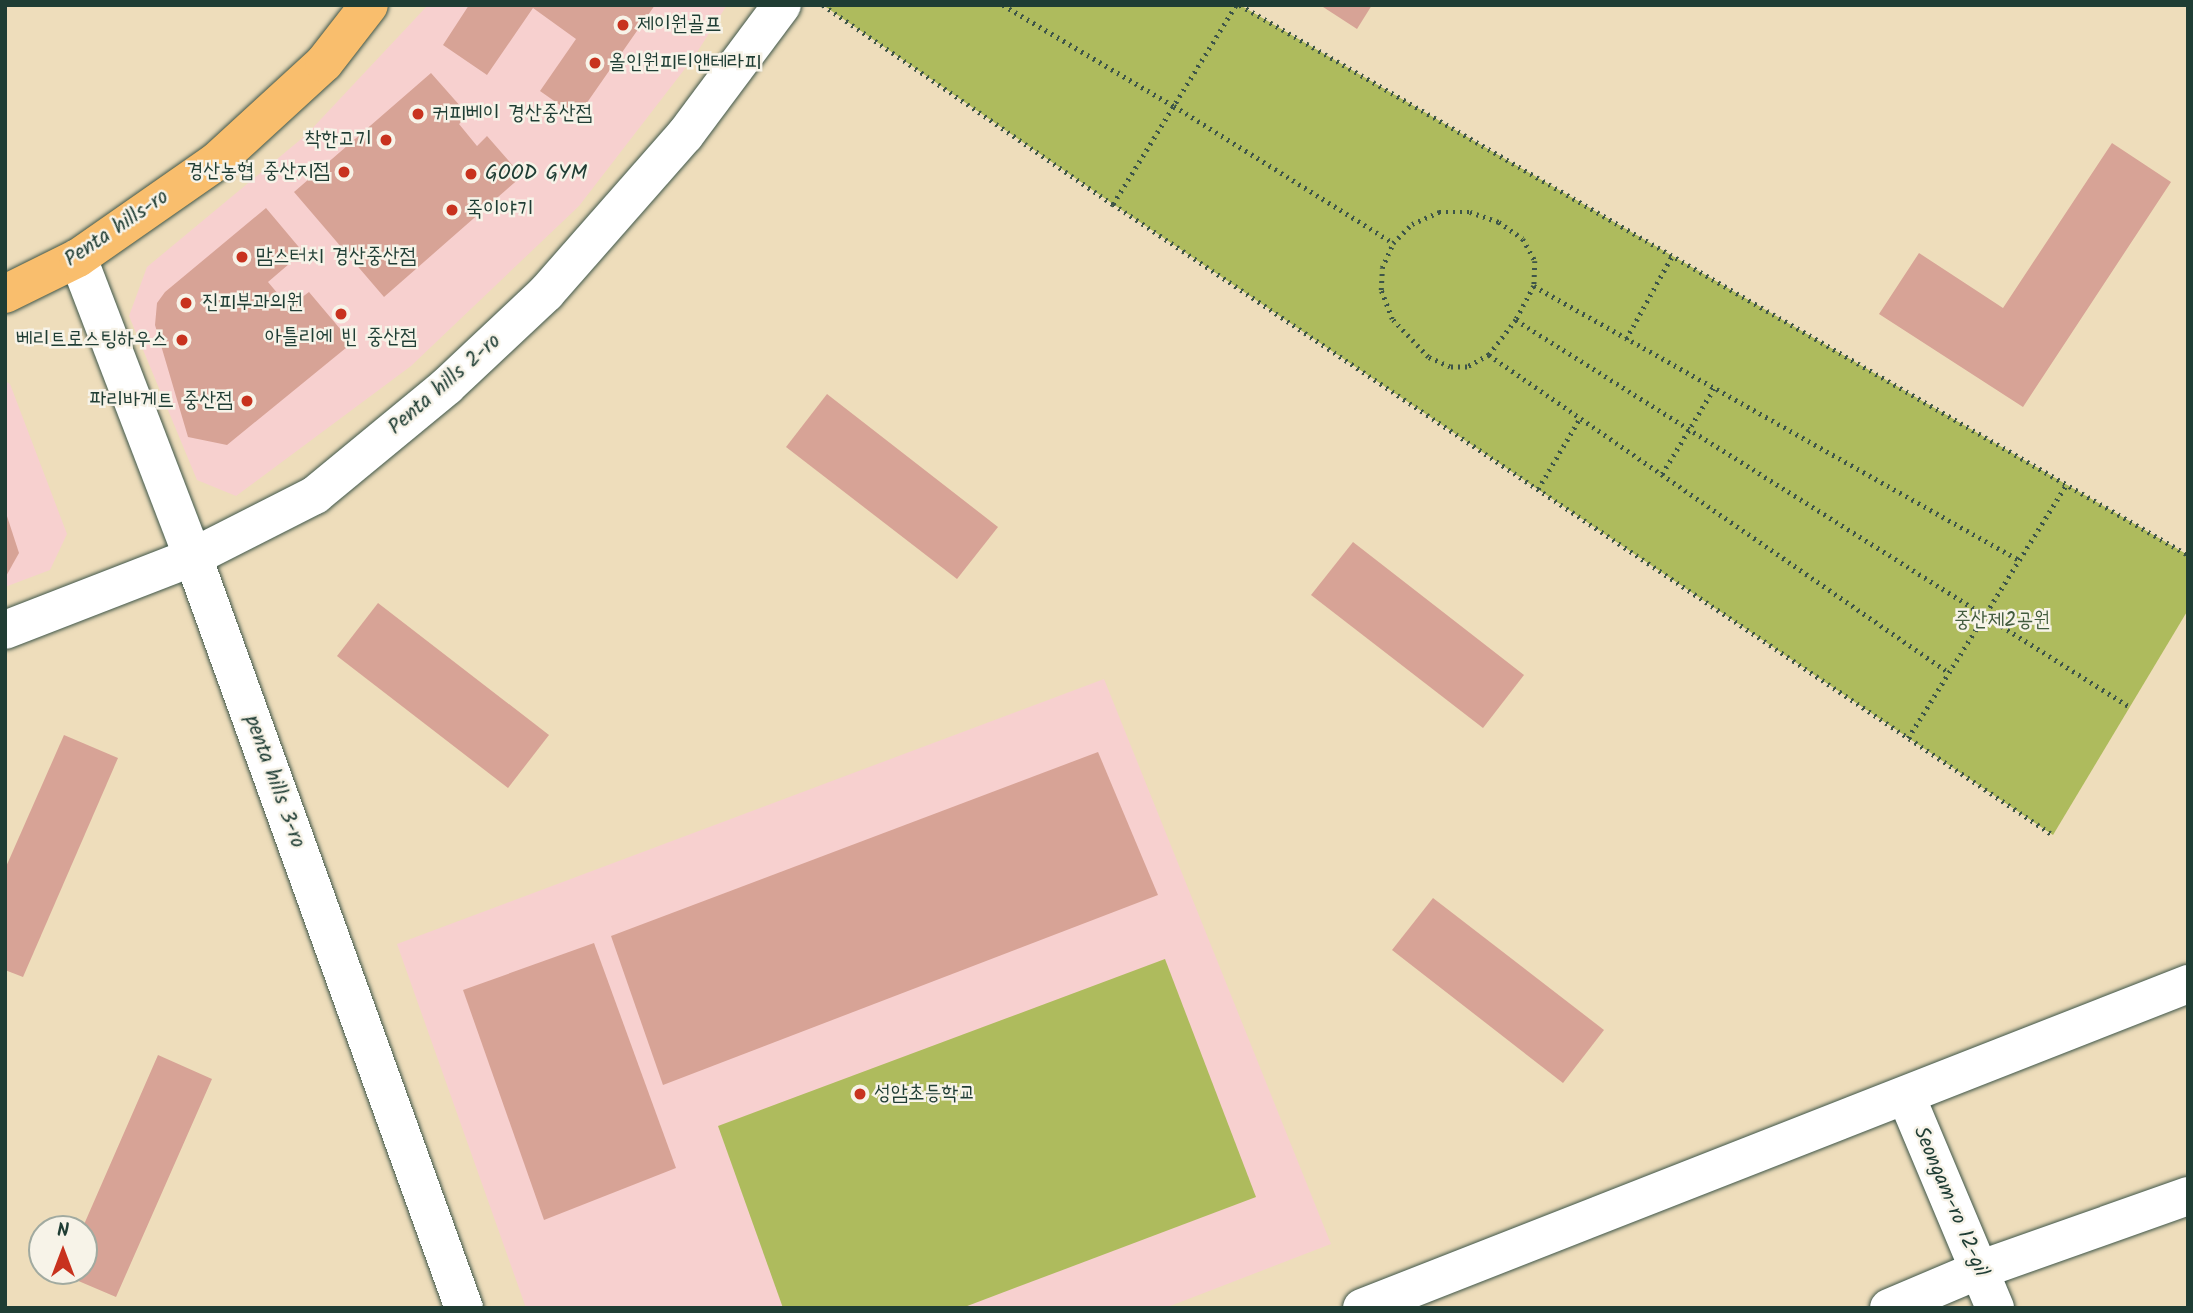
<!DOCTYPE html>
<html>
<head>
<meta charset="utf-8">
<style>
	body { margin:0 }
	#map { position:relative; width:2193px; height:1313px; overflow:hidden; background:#edb; font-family:Kalam,"Poor Story",sans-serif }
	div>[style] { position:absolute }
	.built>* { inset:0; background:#f7d0cf }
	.green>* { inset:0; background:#aebb5d }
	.building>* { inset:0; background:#d7a396 }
	.path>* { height:4.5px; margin-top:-2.25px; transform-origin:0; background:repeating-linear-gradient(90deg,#3e5548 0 2px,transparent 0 7px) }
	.roads { filter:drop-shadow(0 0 2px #3e5548) drop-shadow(0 0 2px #3e5548) }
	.minor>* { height:38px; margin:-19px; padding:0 19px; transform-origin:19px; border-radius:19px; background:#fff }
	.major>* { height:38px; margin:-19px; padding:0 19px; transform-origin:19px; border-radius:19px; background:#f9be6d }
	.dots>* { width:19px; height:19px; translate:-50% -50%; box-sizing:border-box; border:4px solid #f7f3e8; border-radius:50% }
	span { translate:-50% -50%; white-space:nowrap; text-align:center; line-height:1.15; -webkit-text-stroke:5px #f7f3e8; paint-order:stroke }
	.poi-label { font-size:21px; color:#1f3d34 }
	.left { translate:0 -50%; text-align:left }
	.right { translate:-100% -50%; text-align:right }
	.street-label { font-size:21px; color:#1f3d34 }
	.park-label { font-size:21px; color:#435c3e }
	.frame { position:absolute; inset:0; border:7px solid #1f3d34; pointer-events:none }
	.north { position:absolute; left:28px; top:1215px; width:70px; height:70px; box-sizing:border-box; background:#f7f3e8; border:2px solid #a1aaa0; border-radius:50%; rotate:0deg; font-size:19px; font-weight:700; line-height:28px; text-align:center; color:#1f3d34 }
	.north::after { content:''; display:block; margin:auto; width:24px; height:32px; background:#c8321e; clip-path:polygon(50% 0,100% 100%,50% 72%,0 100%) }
</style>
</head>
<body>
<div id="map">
	<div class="built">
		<i style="clip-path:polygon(428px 5px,727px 5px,694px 57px,579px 206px,411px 366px,236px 496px,197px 480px,129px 316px,147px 267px,306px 135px)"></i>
		<i style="clip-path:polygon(5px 381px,10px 384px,67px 534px,50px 570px,5px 587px)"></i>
		<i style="clip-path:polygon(1104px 679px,1331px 1244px,1165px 1308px,526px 1308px,397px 944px)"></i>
	</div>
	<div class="green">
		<i style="clip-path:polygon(823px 5px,1240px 5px,2188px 555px,2188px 610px,2053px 835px,1113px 204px)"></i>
		<i style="clip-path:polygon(1165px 959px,1256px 1197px,962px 1308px,783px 1308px,718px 1126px)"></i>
	</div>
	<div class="building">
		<i style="clip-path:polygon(469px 5px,655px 5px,577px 117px,540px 91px,576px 39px,533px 8px,487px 75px,443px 45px)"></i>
		<i style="clip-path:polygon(1320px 5px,1372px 5px,1357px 29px)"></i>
		<i style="clip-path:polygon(431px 73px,469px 116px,459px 124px,477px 146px,487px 136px,522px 176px,384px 297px,294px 192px)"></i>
		<i style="clip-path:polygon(2112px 143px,2171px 182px,2023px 407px,1879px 314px,1919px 253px,2003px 308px)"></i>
		<i style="clip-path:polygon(266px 208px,303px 252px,268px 282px,289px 307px,309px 292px,352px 343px,227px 445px,188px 437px,155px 325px,157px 303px,165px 292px)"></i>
		<i style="clip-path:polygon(827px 394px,998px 527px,957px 579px,786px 447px)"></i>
		<i style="clip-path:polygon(5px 510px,19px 553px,5px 578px)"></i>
		<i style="clip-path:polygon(1353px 542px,1524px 675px,1483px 728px,1311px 595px)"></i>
		<i style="clip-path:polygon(378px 603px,549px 735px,508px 788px,337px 656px)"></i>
		<i style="clip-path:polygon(64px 735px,118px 758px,23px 977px,5px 970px,5px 869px)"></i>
		<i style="clip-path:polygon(1098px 752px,1158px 895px,663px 1085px,611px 936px)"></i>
		<i style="clip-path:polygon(1433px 898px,1604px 1030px,1563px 1083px,1392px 950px)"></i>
		<i style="clip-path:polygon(594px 943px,676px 1168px,544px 1220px,463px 990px)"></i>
		<i style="clip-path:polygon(158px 1055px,212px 1079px,116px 1297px,62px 1274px,63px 1271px,84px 1271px,82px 1229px)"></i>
	</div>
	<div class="path">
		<i style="left:823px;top:5px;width:352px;rotate:34.5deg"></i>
		<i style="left:1113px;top:204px;width:1132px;rotate:33.87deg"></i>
		<i style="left:1003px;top:5px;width:199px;rotate:30.6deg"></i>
		<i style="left:1174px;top:106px;width:258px;rotate:32deg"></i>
		<i style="left:1240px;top:5px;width:1096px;rotate:30.12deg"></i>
		<i style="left:1113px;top:204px;width:234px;rotate:-58.3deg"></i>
		<i style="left:1439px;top:212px;width:31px"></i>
		<i style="left:1470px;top:212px;width:31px;rotate:19deg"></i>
		<i style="left:1499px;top:222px;width:29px;rotate:35deg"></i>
		<i style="left:1523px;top:239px;width:25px;rotate:61deg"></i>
		<i style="left:1535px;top:261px;width:25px;rotate:92deg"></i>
		<i style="left:1534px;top:286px;width:38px;rotate:118deg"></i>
		<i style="left:1516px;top:320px;width:44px;rotate:127.6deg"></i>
		<i style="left:1489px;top:355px;width:25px;rotate:151deg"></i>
		<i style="left:1467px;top:367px;width:17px;rotate:180deg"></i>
		<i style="left:1450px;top:367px;width:24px;rotate:-156deg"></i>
		<i style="left:1428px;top:357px;width:52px;rotate:-133.5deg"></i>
		<i style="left:1392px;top:319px;width:31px;rotate:-111deg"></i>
		<i style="left:1381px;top:290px;width:22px;rotate:-87deg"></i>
		<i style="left:1382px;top:268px;width:27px;rotate:-66deg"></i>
		<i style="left:1393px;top:243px;width:27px;rotate:-45deg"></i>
		<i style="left:1412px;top:224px;width:30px;rotate:-24deg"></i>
		<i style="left:1534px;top:286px;width:557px;rotate:29.46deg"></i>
		<i style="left:1516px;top:320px;width:726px;rotate:32.22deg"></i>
		<i style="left:1626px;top:339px;width:95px;rotate:-61deg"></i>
		<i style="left:1489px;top:355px;width:558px;rotate:34.63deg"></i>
		<i style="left:1662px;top:474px;width:100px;rotate:-58.8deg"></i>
		<i style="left:1538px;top:489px;width:82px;rotate:-59.4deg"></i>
		<i style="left:1908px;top:738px;width:298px;rotate:-58deg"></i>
	</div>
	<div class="roads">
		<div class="minor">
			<i style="left:78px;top:258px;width:320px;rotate:69deg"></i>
			<i style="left:193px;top:557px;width:798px;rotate:70.16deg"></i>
			<i style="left:5px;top:630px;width:202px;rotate:-21.2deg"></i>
			<i style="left:193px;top:557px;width:137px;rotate:-26.9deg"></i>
			<i style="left:315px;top:495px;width:171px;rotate:-39.5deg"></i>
			<i style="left:447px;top:386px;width:136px;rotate:-43.2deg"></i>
			<i style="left:546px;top:293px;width:210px;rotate:-48.7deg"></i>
			<i style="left:685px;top:135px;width:162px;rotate:-53.3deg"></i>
			<i style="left:1906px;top:1096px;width:230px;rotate:67.2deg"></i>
			<i style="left:1362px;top:1308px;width:887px;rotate:-21.42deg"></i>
			<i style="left:1889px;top:1308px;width:98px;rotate:-22.9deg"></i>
			<i style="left:1979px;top:1270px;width:222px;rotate:-19.5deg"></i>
		</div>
		<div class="major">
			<i style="left:5px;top:294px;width:81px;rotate:-26.3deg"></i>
			<i style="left:78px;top:258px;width:169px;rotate:-34.9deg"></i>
			<i style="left:217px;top:161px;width:145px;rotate:-42.5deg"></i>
			<i style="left:324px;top:63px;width:73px;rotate:-52.2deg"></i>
		</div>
	</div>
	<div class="dots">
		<i style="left:623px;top:25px;background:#c8321e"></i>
		<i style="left:595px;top:63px;background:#c8321e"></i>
		<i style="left:418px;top:114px;background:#c8321e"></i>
		<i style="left:386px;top:140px;background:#c8321e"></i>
		<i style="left:344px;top:172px;background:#c8321e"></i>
		<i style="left:471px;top:174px;background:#c8321e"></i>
		<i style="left:452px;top:210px;background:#c8321e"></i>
		<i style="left:242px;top:257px;background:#c8321e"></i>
		<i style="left:186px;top:303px;background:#c8321e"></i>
		<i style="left:341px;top:314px;background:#c8321e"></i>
		<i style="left:182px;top:340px;background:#c8321e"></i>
		<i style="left:247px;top:401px;background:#c8321e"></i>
		<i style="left:860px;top:1094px;background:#c8321e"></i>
	</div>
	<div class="poi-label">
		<span class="left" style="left:637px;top:25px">제이원골프</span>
		<span class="left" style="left:609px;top:63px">올인원피티앤테라피</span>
		<span class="left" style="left:432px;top:114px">커피베이 경산중산점</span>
		<span class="right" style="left:372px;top:140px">착한고기</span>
		<span class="right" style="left:330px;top:172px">경산농협 중산지점</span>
		<span class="left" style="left:485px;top:174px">GOOD GYM</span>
		<span class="left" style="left:466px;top:210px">죽이야기</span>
		<span class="left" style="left:256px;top:257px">맘스터치 경산중산점</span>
		<span class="left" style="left:202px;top:303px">진피부과의원</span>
		<span style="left:341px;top:338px">아틀리에 빈 중산점</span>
		<span class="right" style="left:168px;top:340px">베리트로스팅하우스</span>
		<span class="right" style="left:233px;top:401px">파리바게트 중산점</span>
		<span class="left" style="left:874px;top:1094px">성암초등학교</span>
	</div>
	<div class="street-label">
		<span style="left:117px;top:229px;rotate:-34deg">Penta hills-ro</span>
		<span style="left:445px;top:385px;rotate:-41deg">Penta hills 2-ro</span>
		<span style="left:274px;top:782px;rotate:70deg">penta hills 3-ro</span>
		<span style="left:1950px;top:1202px;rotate:67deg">Seongam-ro 12-gil</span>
	</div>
	<div class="park-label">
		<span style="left:2002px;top:621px">중산제2공원</span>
	</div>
	<div class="frame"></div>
	<div class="north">N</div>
</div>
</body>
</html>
